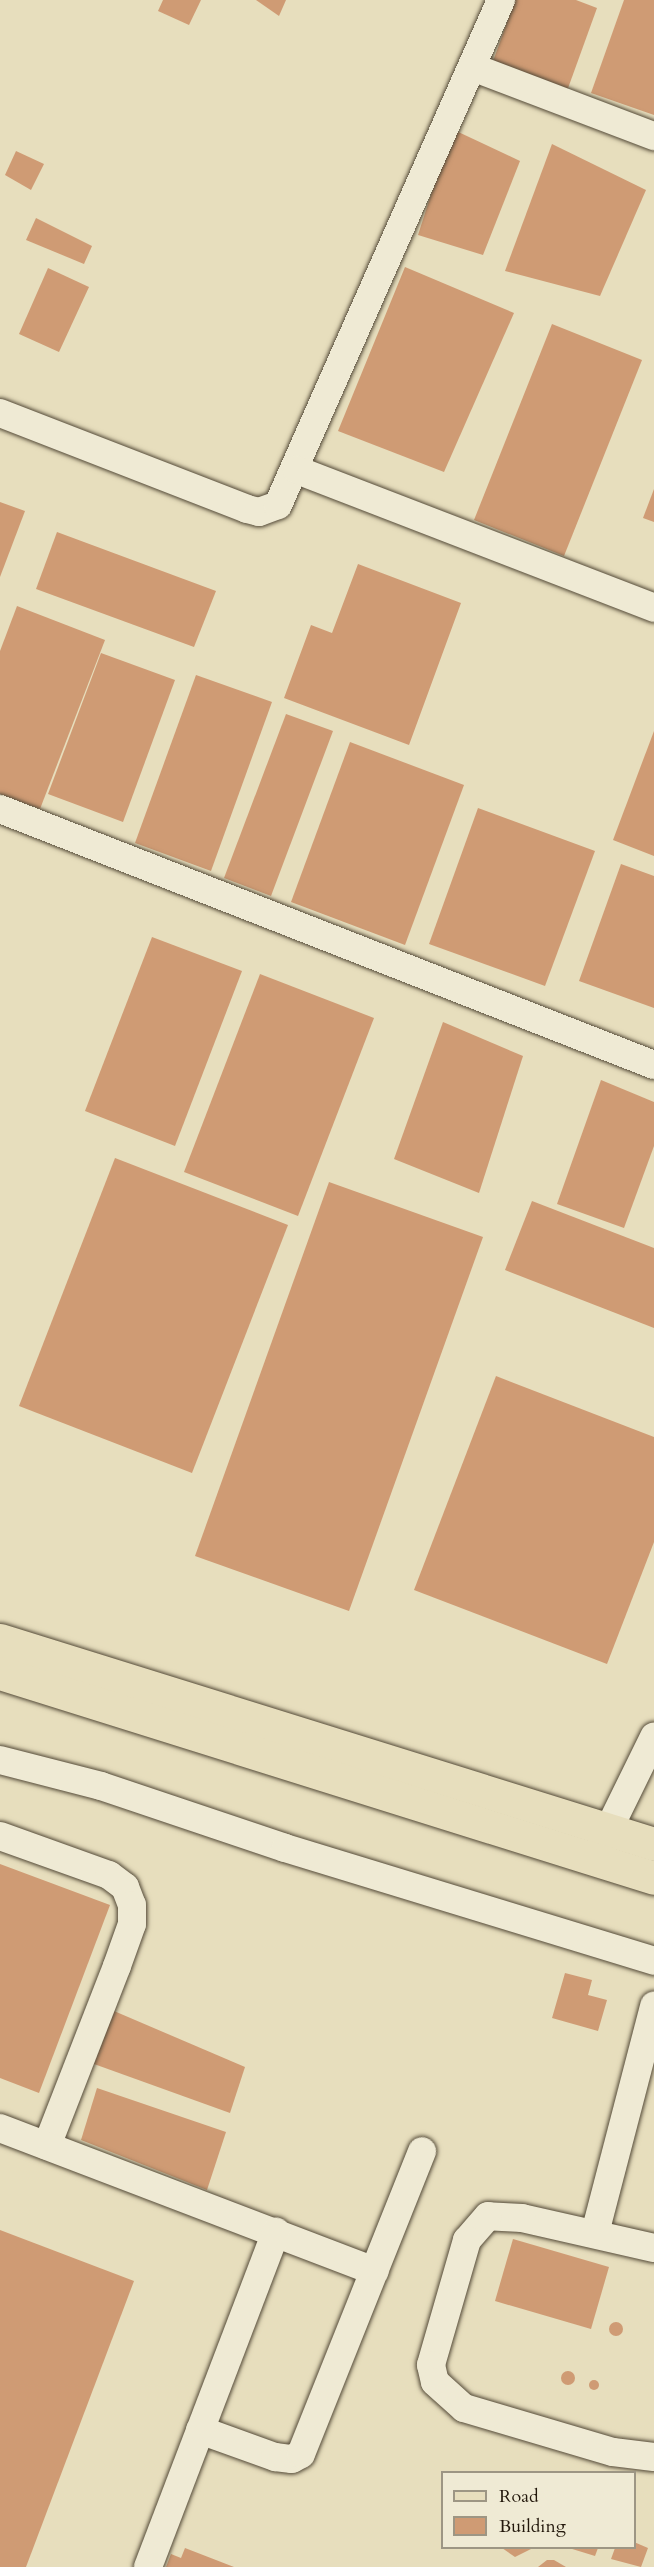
<!DOCTYPE html>
<html>
<head>
<meta charset="utf-8">
<style>
	body { margin:0 }
	#map { position:relative; width:654px; height:2567px; overflow:hidden; background:#e7debd; font-family:Cardo,serif }
	div>[style] { position:absolute }
	.building>* { inset:0; background:#cf9b74 }
	.round { border-radius:50% }
	.roads { filter:drop-shadow(0 0 2px #544a38) drop-shadow(0 0 2px #544a38) }
	.minor>* { height:28px; margin:-14px; padding:0 14px; transform-origin:14px; border-radius:14px; background:#efead4 }
	.major>* { height:33px; margin:-16.5px; padding:0 16.5px; transform-origin:16.5px; border-radius:16.5px; background:#e7debd }
	span { translate:-50% -50%; white-space:nowrap; text-align:center; line-height:1.15; -webkit-text-stroke:5px #efead4; paint-order:stroke }
	.legend { position:absolute; left:441px; top:2471px; width:195px; height:78px; box-sizing:border-box; background:#efead4; border:2px solid #9d9684; margin:0; padding:8px 10px; list-style:none; font-size:18px; color:#23180c }
	.legend li { display:flex; align-items:center; gap:12px; height:30px }
	.legend b { width:30px; border:2px solid #9d9684 }
</style>
</head>
<body>
<div id="map">
	<div class="building">
		<i style="clip-path:polygon(163px 0,201px 0,189px 25px,158px 11px)"></i>
		<i style="clip-path:polygon(256px 0,286px 0,279px 16px)"></i>
		<i style="clip-path:polygon(515px 0,576px 0,597px 8px,567px 91px,492px 64px)"></i>
		<i style="clip-path:polygon(624px 0,654px 0,654px 115px,591px 93px)"></i>
		<i style="clip-path:polygon(452px 129px,520px 161px,483px 255px,418px 235px)"></i>
		<i style="clip-path:polygon(552px 144px,646px 190px,600px 296px,505px 271px)"></i>
		<i style="clip-path:polygon(16px 151px,44px 164px,31px 190px,5px 175px)"></i>
		<i style="clip-path:polygon(36px 218px,92px 246px,84px 264px,26px 240px)"></i>
		<i style="clip-path:polygon(405px 267px,514px 313px,444px 472px,338px 431px)"></i>
		<i style="clip-path:polygon(48px 268px,89px 287px,59px 352px,19px 334px)"></i>
		<i style="clip-path:polygon(552px 324px,642px 360px,564px 556px,474px 520px)"></i>
		<i style="clip-path:polygon(654px 489px,654px 522px,643px 518px)"></i>
		<i style="clip-path:polygon(0 502px,25px 511px,0 577px)"></i>
		<i style="clip-path:polygon(57px 532px,216px 591px,194px 647px,36px 589px)"></i>
		<i style="clip-path:polygon(358px 564px,461px 603px,409px 745px,284px 698px,311px 625px,332px 633px)"></i>
		<i style="clip-path:polygon(17px 606px,105px 640px,40px 809px,0 794px,0 651px)"></i>
		<i style="clip-path:polygon(101px 653px,175px 680px,123px 822px,48px 794px)"></i>
		<i style="clip-path:polygon(196px 675px,272px 702px,211px 871px,135px 843px)"></i>
		<i style="clip-path:polygon(286px 714px,333px 731px,271px 896px,224px 878px)"></i>
		<i style="clip-path:polygon(654px 731px,654px 856px,613px 840px)"></i>
		<i style="clip-path:polygon(350px 742px,464px 785px,405px 945px,291px 902px)"></i>
		<i style="clip-path:polygon(478px 808px,595px 851px,545px 986px,429px 944px)"></i>
		<i style="clip-path:polygon(621px 864px,654px 876px,654px 1008px,579px 981px)"></i>
		<i style="clip-path:polygon(152px 937px,242px 971px,175px 1146px,85px 1111px)"></i>
		<i style="clip-path:polygon(260px 974px,374px 1018px,298px 1216px,184px 1172px)"></i>
		<i style="clip-path:polygon(443px 1022px,523px 1056px,479px 1193px,394px 1159px)"></i>
		<i style="clip-path:polygon(601px 1080px,654px 1102px,654px 1146px,624px 1228px,557px 1204px)"></i>
		<i style="clip-path:polygon(115px 1158px,288px 1225px,192px 1473px,19px 1406px)"></i>
		<i style="clip-path:polygon(329px 1182px,483px 1237px,349px 1611px,195px 1556px)"></i>
		<i style="clip-path:polygon(532px 1201px,654px 1248px,654px 1328px,505px 1270px)"></i>
		<i style="clip-path:polygon(496px 1376px,654px 1437px,654px 1542px,607px 1664px,414px 1590px)"></i>
		<i style="clip-path:polygon(0 1864px,110px 1905px,39px 2093px,0 2078px)"></i>
		<i style="clip-path:polygon(565px 1973px,592px 1980px,588px 1995px,607px 2000px,598px 2031px,552px 2018px)"></i>
		<i style="clip-path:polygon(114px 2011px,245px 2067px,230px 2113px,94px 2064px)"></i>
		<i style="clip-path:polygon(97px 2088px,226px 2132px,207px 2190px,81px 2140px)"></i>
		<i style="clip-path:polygon(0 2230px,134px 2281px,26px 2567px,0 2567px)"></i>
		<i style="clip-path:polygon(513px 2239px,609px 2267px,591px 2329px,495px 2301px)"></i>
		<i class="round" style="left:609px;top:2322px;width:14px;height:14px"></i>
		<i class="round" style="left:561px;top:2371px;width:14px;height:14px"></i>
		<i class="round" style="left:589px;top:2380px;width:10px;height:10px"></i>
		<i style="clip-path:polygon(634px 2542px,648px 2548px,641px 2567px,611px 2559px,615px 2548px,634px 2548px)"></i>
		<i style="clip-path:polygon(185px 2548px,234px 2567px,166px 2567px,171px 2554px,181px 2558px)"></i>
		<i style="clip-path:polygon(502px 2548px,533px 2548px,515px 2557px)"></i>
		<i style="clip-path:polygon(569px 2548px,598px 2548px,595px 2556px)"></i>
		<i style="clip-path:polygon(547px 2560px,554px 2560px,566px 2567px,538px 2567px)"></i>
	</div>
	<div class="roads">
		<div class="minor">
			<i style="left:472px;top:67px;width:195px;rotate:20.8deg"></i>
			<i style="left:0;top:413px;width:265px;rotate:21.2deg"></i>
			<i style="left:247px;top:509px;width:12px;rotate:14deg"></i>
			<i style="left:259px;top:512px;width:20px;rotate:-20deg"></i>
			<i style="left:278px;top:505px;width:552px;rotate:-66.17deg"></i>
			<i style="left:297px;top:470px;width:383px;rotate:21.1deg"></i>
			<i style="left:0;top:809px;width:702px;rotate:21.38deg"></i>
			<i style="left:0;top:1760px;width:104px;rotate:14.4deg"></i>
			<i style="left:101px;top:1786px;width:194px;rotate:18.6deg"></i>
			<i style="left:285px;top:1848px;width:386px;rotate:17deg"></i>
			<i style="left:0;top:1836px;width:116px;rotate:19.7deg"></i>
			<i style="left:109px;top:1875px;width:20px;rotate:37deg"></i>
			<i style="left:125px;top:1887px;width:19px;rotate:69deg"></i>
			<i style="left:132px;top:1905px;width:19px;rotate:90deg"></i>
			<i style="left:132px;top:1924px;width:45px;rotate:109.7deg"></i>
			<i style="left:117px;top:1966px;width:193px;rotate:111.3deg"></i>
			<i style="left:600px;top:1847px;width:123px;rotate:-63.9deg"></i>
			<i style="left:0;top:2128px;width:401px;rotate:20.9deg"></i>
			<i style="left:595px;top:2233px;width:235px;rotate:-75.4deg"></i>
			<i style="left:654px;top:2248px;width:135px;rotate:-167.2deg"></i>
			<i style="left:522px;top:2218px;width:34px;rotate:-177deg"></i>
			<i style="left:488px;top:2216px;width:32px;rotate:131deg"></i>
			<i style="left:467px;top:2240px;width:130px;rotate:106.1deg"></i>
			<i style="left:431px;top:2365px;width:17px;rotate:77deg"></i>
			<i style="left:435px;top:2382px;width:39px;rotate:42deg"></i>
			<i style="left:464px;top:2408px;width:155px;rotate:16.5deg"></i>
			<i style="left:613px;top:2452px;width:41px;rotate:7deg"></i>
			<i style="left:200px;top:2430px;width:80px;rotate:19.8deg"></i>
			<i style="left:275px;top:2457px;width:17px;rotate:7deg"></i>
			<i style="left:292px;top:2459px;width:10px;rotate:-29deg"></i>
			<i style="left:301px;top:2454px;width:326px;rotate:-68.2deg"></i>
			<i style="left:148px;top:2567px;width:359px;rotate:-69.1deg"></i>
		</div>
		<div class="major">
			<i style="left:0;top:1640px;width:685px;rotate:17.32deg"></i>
			<i style="left:0;top:1673px;width:685px;rotate:17.4deg"></i>
		</div>
	</div>
	<ul class="legend">
	<li><b style="height:8px;background:#e7debd"></b>Road</li>
	<li><b style="height:16px;background:#cf9b74"></b>Building</li>
	</ul>
</div>
</body>
</html>
